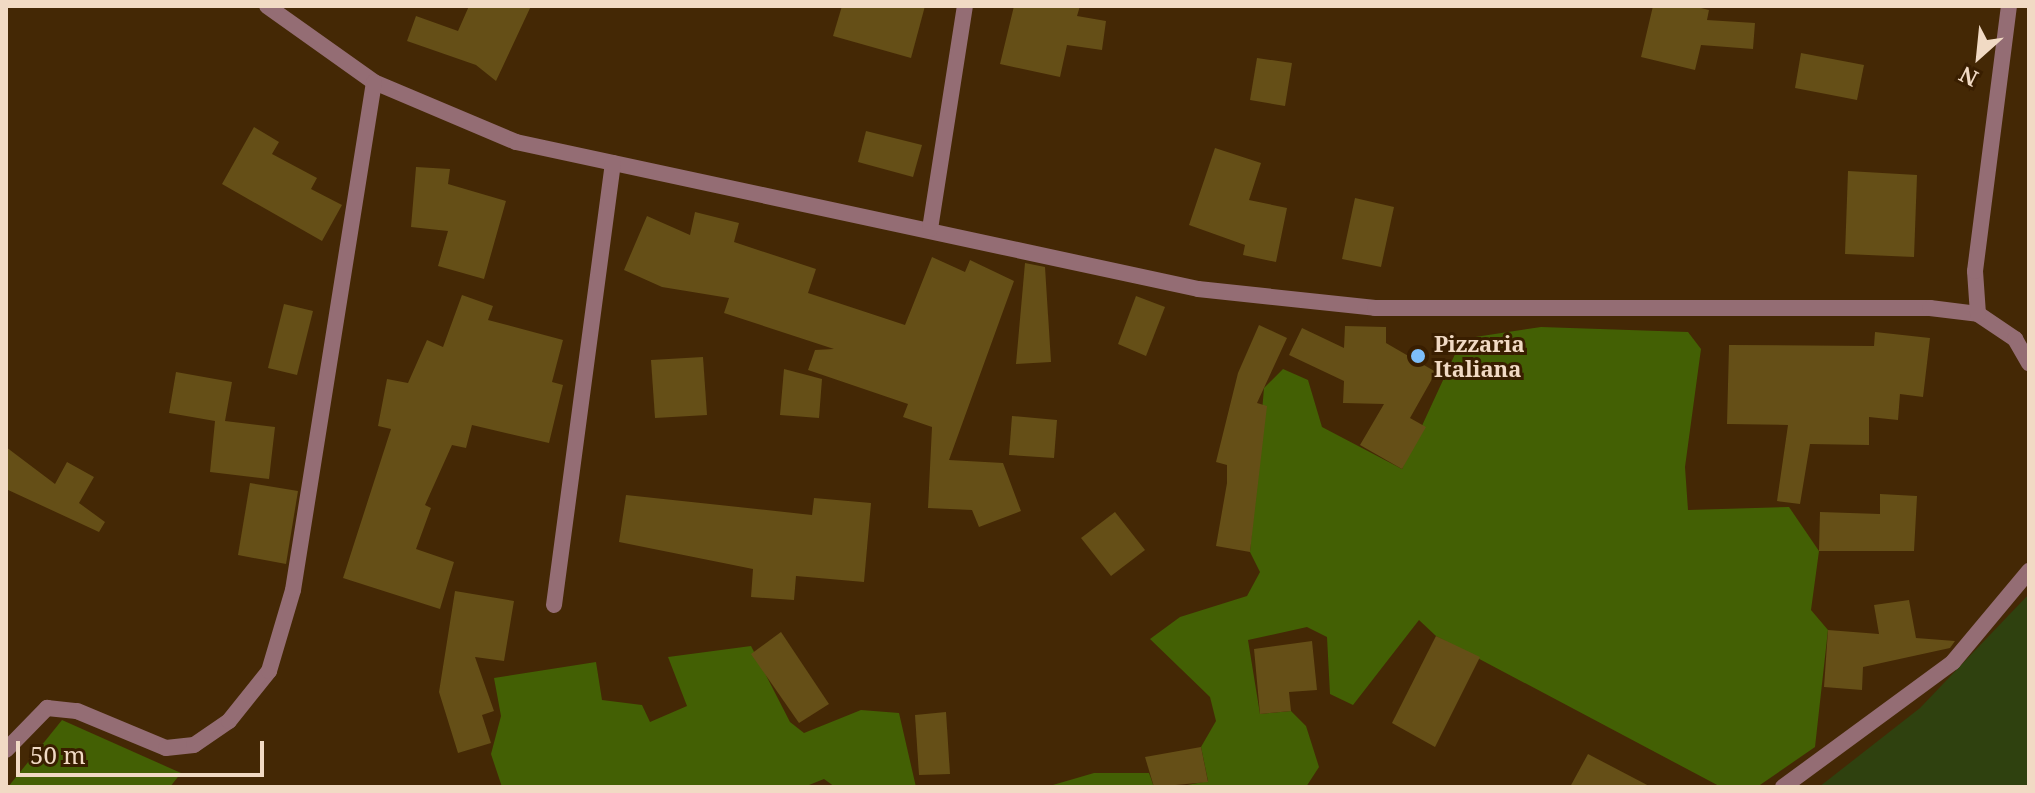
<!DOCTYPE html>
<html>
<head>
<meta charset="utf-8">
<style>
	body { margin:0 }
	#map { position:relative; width:2035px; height:793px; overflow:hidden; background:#442805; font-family:"Noto Serif",serif }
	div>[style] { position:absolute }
	.green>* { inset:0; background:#2f410f }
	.forest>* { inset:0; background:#436004 }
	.building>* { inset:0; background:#654f17 }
	.street>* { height:16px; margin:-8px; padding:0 8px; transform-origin:8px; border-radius:8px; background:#946d74 }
	.dots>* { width:22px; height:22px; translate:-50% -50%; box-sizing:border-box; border:4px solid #391e00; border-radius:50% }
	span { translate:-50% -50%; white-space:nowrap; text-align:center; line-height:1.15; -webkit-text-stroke:6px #391e00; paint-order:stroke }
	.poi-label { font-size:22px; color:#f1dac4; font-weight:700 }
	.left { translate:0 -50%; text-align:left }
	.frame { position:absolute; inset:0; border:8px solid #f1dac4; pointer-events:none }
	.north { position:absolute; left:1939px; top:16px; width:80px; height:80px; -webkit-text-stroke:6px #391e00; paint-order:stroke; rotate:207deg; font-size:22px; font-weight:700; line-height:32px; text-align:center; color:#f1dac4 }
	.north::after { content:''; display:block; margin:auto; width:28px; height:36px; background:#f1dac4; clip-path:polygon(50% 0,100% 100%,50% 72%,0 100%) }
	.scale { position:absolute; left:16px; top:741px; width:248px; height:36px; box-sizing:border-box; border:4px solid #f1dac4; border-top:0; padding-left:10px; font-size:24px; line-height:28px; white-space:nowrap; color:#f1dac4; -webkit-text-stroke:6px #391e00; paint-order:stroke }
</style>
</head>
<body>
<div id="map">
	<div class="green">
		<i style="clip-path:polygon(2029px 594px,2029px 787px,1819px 787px,1920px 708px)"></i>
	</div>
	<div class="forest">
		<i style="clip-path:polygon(1541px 327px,1688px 332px,1701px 349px,1685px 467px,1688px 510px,1789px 507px,1819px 551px,1811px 610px,1828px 630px,1815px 747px,1757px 787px,1721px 787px,1436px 636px,1419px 620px,1353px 705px,1330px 694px,1327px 637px,1307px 627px,1248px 640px,1260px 714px,1291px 711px,1306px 726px,1319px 767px,1306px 787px,1177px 787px,1208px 781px,1201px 747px,1216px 721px,1210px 697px,1150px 639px,1180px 617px,1247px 596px,1260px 572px,1250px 552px,1264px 388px,1283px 369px,1308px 380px,1322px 427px,1402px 469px,1462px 339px)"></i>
		<i style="clip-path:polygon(751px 646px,790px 722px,804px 733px,861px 710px,899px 713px,916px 787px,835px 787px,824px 779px,804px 787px,502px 787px,491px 754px,501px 716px,494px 678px,596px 662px,602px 700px,642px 705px,650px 722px,687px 706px,668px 657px)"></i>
		<i style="clip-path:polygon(62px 720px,181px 773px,170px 787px,8px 787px)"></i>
		<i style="clip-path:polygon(1094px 773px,1149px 773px,1154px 787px,1046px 787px)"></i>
	</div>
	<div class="building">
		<i style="clip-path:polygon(469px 6px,531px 6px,496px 81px,476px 65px,407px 41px,416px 16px,458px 31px)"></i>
		<i style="clip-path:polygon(842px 6px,925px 6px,911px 58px,833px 36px)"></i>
		<i style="clip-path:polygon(1014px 6px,1080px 6px,1077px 16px,1106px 21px,1102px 50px,1067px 45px,1060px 77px,1000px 64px)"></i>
		<i style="clip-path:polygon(1653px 6px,1693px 6px,1709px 10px,1707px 20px,1755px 23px,1753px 49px,1701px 45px,1695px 70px,1641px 57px)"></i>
		<i style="clip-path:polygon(1801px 53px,1864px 65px,1857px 100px,1795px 88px)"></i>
		<i style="clip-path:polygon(1257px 58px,1292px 63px,1285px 106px,1250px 100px)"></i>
		<i style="clip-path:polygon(254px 127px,279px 142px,272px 154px,317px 178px,311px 189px,342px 205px,322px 241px,222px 184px)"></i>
		<i style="clip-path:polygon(866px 131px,922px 145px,913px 177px,858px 162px)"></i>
		<i style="clip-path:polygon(1215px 148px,1261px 163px,1249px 200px,1287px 208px,1276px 262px,1243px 255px,1245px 245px,1189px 225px)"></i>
		<i style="clip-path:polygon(416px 167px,450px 169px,448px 184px,506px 201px,484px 279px,438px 266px,448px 231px,411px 227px)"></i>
		<i style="clip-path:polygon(1848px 171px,1917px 175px,1914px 257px,1845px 254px)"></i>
		<i style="clip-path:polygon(1355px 198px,1394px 207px,1381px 267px,1342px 259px)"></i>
		<i style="clip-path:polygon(695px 212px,739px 223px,734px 242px,816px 269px,808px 293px,905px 325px,932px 257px,965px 272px,970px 260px,1014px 281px,949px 460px,1003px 463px,1021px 511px,979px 527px,972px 510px,928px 508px,932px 427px,903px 417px,908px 404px,808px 370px,815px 350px,834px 349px,724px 313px,729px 298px,662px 287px,624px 270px,647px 216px,690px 235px)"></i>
		<i style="clip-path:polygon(1025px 263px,1045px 267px,1051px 362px,1016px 364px)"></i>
		<i style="clip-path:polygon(462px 295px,493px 306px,488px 320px,563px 340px,552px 382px,563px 385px,549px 443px,472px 425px,466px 448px,452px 445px,425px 505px,431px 508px,416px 549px,454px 562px,440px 609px,343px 578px,391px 429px,378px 426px,387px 379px,408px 383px,427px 340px,443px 347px)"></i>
		<i style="clip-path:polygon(1136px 296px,1165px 307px,1146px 356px,1118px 344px)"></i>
		<i style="clip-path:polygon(284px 304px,313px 311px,297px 375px,268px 368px)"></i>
		<i style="clip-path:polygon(1259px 325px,1287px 338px,1257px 403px,1267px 406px,1250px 552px,1216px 546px,1227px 483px,1227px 465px,1216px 462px,1238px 373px)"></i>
		<i style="clip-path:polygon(1345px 326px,1386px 327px,1386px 343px,1436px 372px,1410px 418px,1426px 427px,1402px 469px,1360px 445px,1384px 404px,1343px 403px,1344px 381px,1289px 355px,1302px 328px,1344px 348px)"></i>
		<i style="clip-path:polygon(1875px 332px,1930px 338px,1923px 397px,1900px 394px,1898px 420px,1869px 417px,1869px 445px,1810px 444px,1800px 504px,1777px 501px,1788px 425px,1727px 424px,1729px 345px,1874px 346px)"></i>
		<i style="clip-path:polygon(703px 357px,707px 415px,655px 418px,651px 360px)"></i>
		<i style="clip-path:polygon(784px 369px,822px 379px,819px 418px,780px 415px)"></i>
		<i style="clip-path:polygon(176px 372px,232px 382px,225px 421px,275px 427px,269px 479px,210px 472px,215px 421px,169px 413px)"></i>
		<i style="clip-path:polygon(1012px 416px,1057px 420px,1054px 458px,1009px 455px)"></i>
		<i style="clip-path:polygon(6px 447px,55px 484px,67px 462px,94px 477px,79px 503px,105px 522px,99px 532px,6px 489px)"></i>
		<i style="clip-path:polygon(250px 483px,298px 491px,286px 564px,238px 555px)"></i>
		<i style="clip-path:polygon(1880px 494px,1917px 496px,1914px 551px,1819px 551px,1820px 512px,1880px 514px)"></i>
		<i style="clip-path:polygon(626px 495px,812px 515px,814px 498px,871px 503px,864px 582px,796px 576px,794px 600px,751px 597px,753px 569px,619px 542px)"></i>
		<i style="clip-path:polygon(1115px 512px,1145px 550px,1111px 576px,1081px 538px)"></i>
		<i style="clip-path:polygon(455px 591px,514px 601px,504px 661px,475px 657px,494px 711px,482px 715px,491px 743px,458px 753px,439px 692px)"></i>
		<i style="clip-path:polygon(1909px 600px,1916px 638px,1955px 641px,1950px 648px,1863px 667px,1862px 690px,1824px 687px,1828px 630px,1879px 634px,1874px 605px)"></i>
		<i style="clip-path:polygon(781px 632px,829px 704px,799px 723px,751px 654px)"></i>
		<i style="clip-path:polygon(1436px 636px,1480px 657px,1435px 747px,1392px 723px)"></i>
		<i style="clip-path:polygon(1312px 641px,1317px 690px,1289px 692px,1291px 711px,1260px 714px,1254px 649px)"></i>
		<i style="clip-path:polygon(946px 712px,950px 774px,919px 775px,915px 715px)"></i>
		<i style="clip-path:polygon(1201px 747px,1208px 782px,1154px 787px,1145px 757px)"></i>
		<i style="clip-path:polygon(1588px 754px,1651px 787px,1570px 787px)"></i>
	</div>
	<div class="street">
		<i style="left:267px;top:6px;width:131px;rotate:35.4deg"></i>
		<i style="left:374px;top:82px;width:154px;rotate:22.9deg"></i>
		<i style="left:516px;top:142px;width:698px;rotate:12.16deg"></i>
		<i style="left:1198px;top:289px;width:178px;rotate:6.1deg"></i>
		<i style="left:1375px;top:308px;width:555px"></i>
		<i style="left:1930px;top:308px;width:48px;rotate:7.1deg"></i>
		<i style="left:1978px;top:314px;width:45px;rotate:34deg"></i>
		<i style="left:2015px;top:339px;width:28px;rotate:60deg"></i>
		<i style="left:930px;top:229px;width:226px;rotate:-81.1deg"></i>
		<i style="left:1978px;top:314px;width:43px;rotate:-94deg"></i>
		<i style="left:1975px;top:271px;width:267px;rotate:-82.7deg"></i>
		<i style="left:554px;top:605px;width:446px;rotate:-82.4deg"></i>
		<i style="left:6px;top:750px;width:59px;rotate:-45.7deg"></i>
		<i style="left:47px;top:708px;width:30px;rotate:6deg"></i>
		<i style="left:77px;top:711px;width:96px;rotate:22.6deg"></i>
		<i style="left:166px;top:748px;width:28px;rotate:-6deg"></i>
		<i style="left:194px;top:745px;width:42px;rotate:-34.4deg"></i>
		<i style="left:229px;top:721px;width:64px;rotate:-51.3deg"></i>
		<i style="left:269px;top:671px;width:84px;rotate:-73.5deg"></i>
		<i style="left:293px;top:590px;width:514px;rotate:-80.94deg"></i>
		<i style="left:1783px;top:787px;width:211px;rotate:-36.3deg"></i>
		<i style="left:1953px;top:662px;width:119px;rotate:-50.1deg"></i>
	</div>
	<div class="dots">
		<i style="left:1418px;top:356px;background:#7dbef9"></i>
	</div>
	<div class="poi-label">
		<span class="left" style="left:1434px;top:356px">Pizzaria<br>Italiana</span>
	</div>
	<div class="frame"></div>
	<div class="north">N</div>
	<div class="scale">50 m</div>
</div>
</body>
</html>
